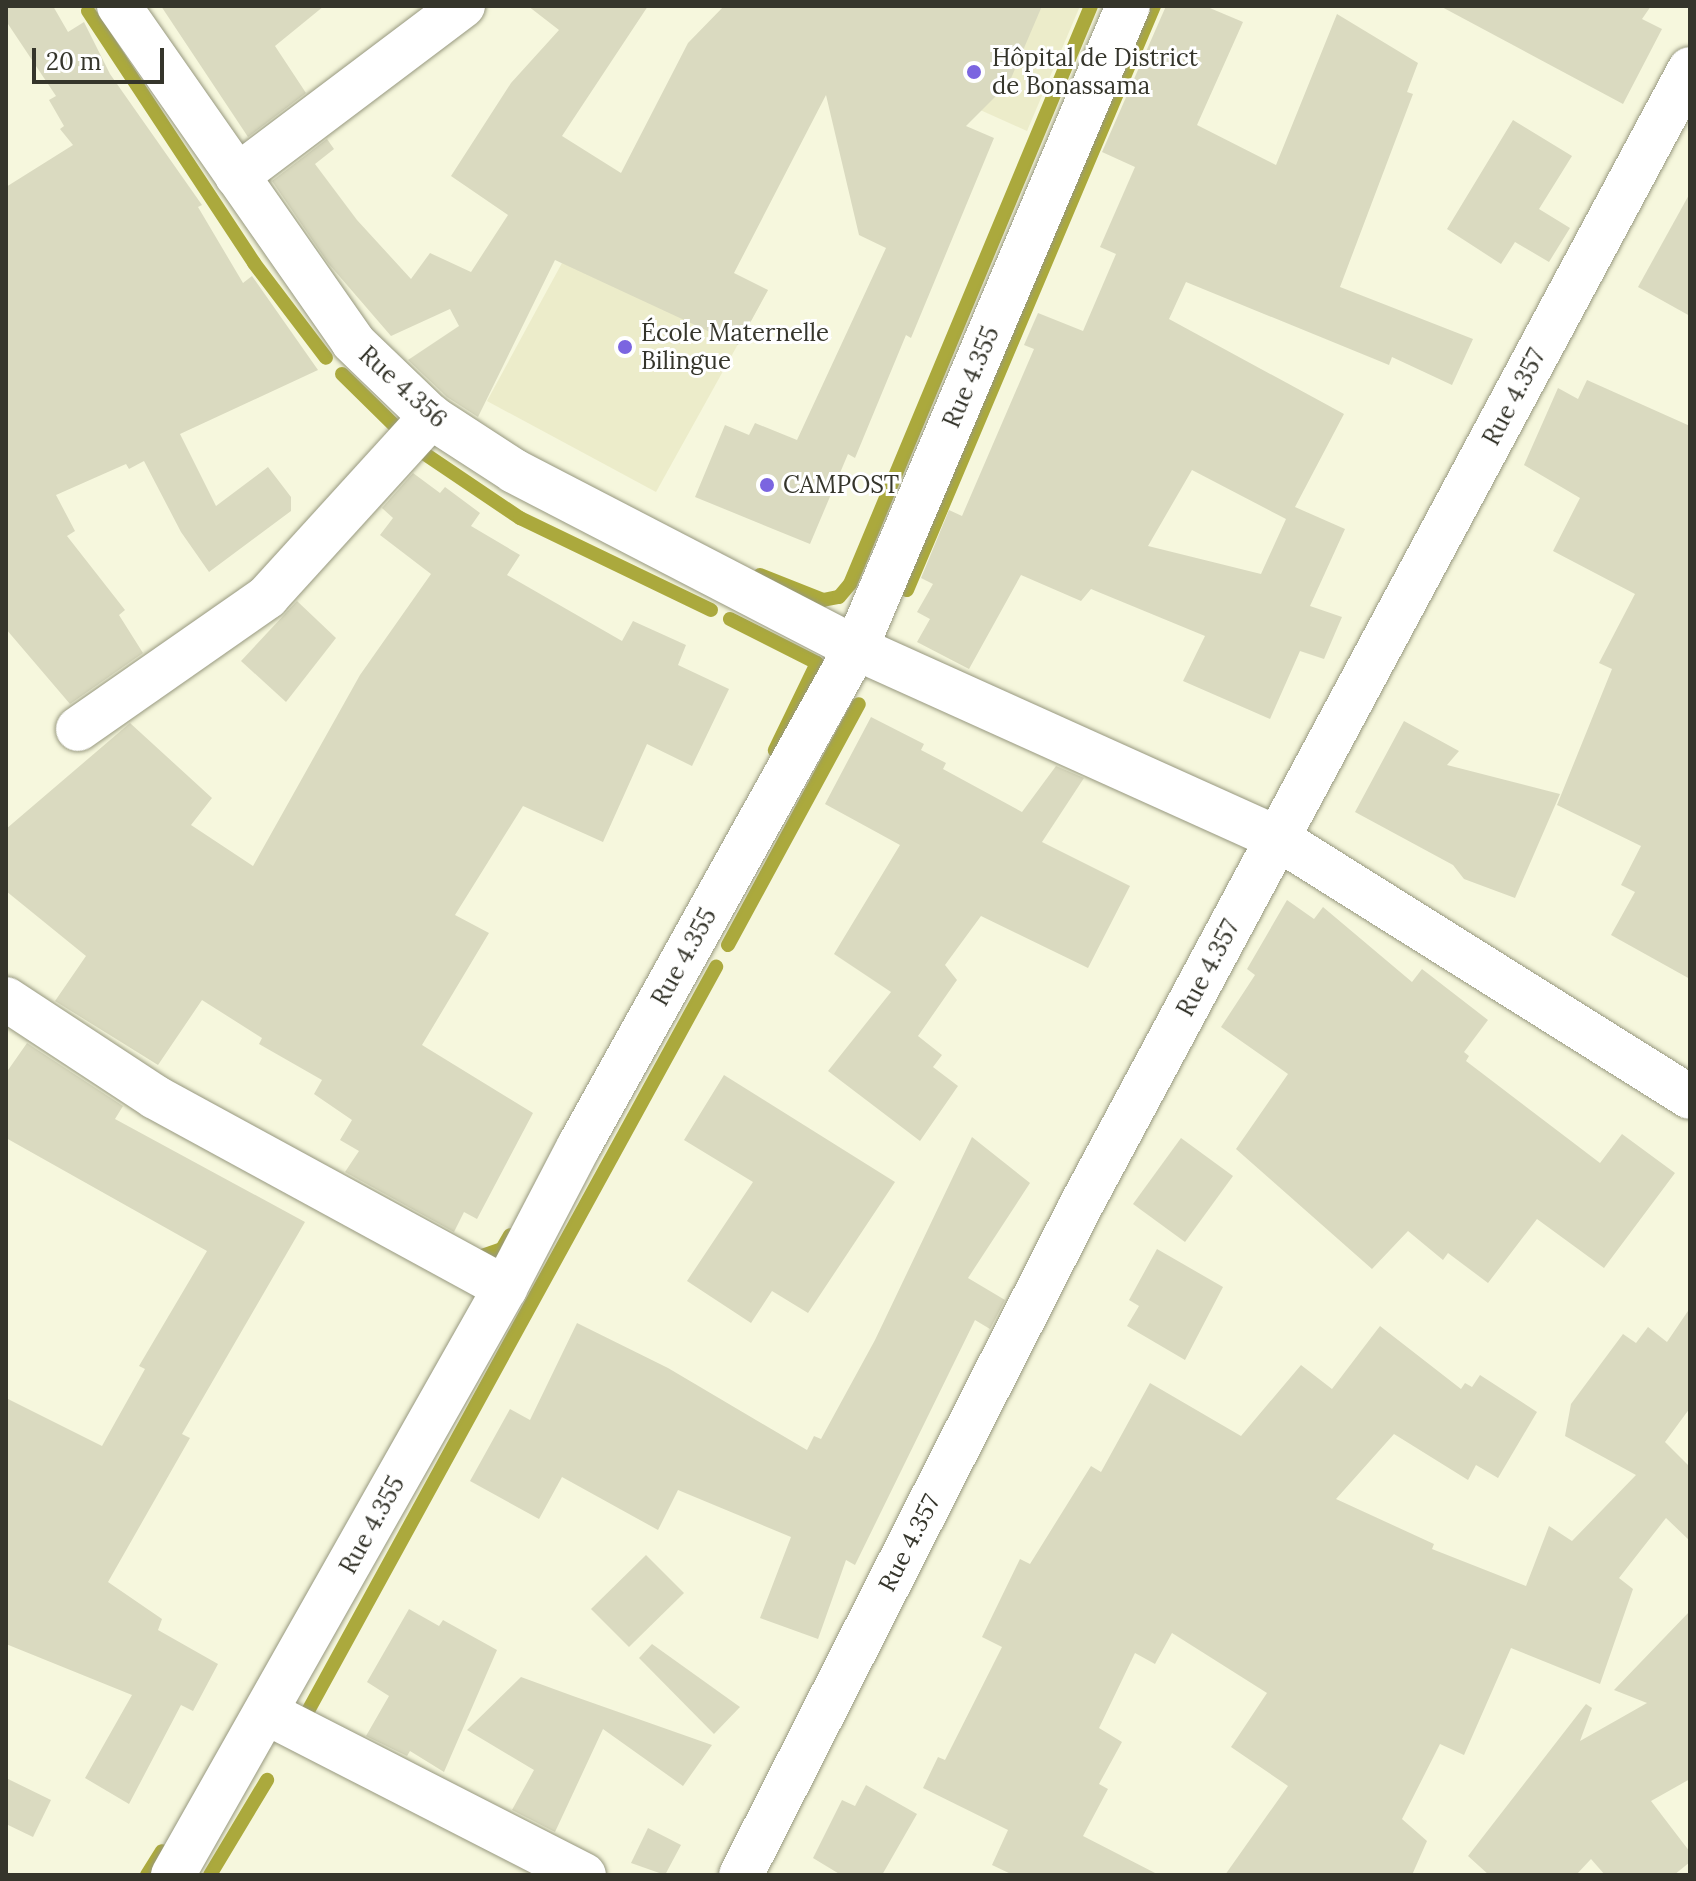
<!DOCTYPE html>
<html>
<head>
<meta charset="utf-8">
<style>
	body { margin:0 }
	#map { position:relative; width:1696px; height:1881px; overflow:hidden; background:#f6f7dd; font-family:Lora,serif }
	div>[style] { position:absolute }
	.built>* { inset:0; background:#ececca }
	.stream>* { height:14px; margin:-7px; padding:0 7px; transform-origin:7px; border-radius:7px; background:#aba93d }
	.building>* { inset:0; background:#dadac0 }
	.roads { filter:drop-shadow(0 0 2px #97987f) drop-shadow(0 0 2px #97987f) }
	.street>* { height:44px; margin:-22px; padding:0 22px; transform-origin:22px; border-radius:22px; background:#fff }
	.dots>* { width:22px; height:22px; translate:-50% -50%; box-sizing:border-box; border:4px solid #fff; border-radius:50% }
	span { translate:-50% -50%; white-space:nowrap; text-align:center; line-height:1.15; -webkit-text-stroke:6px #fff; paint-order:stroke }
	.poi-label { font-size:24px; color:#35352b }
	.left { translate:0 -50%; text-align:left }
	.street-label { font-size:24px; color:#35352b }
	.frame { position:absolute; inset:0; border:8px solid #35352b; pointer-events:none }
	.scale { position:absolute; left:32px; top:48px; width:132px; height:36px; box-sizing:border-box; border:4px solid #35352b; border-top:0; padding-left:10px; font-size:24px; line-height:28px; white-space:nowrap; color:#35352b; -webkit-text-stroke:6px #fff; paint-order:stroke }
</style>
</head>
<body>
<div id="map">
	<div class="built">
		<i style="clip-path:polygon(820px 6px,1080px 6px,1027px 131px,869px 60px)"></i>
		<i style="clip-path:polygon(562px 263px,768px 290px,656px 492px,487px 401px)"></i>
	</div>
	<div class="stream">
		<i style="left:88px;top:11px;width:302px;rotate:56.6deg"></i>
		<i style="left:254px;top:263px;width:119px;rotate:52.8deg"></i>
		<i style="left:342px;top:374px;width:87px;rotate:44.5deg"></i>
		<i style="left:425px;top:454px;width:115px;rotate:34deg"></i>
		<i style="left:520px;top:518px;width:212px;rotate:25.7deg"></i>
		<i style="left:760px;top:575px;width:68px;rotate:21.6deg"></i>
		<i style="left:823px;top:600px;width:16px;rotate:-11deg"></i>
		<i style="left:839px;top:597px;width:17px;rotate:-50deg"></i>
		<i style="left:850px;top:584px;width:626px;rotate:-67.37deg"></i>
		<i style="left:907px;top:590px;width:634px;rotate:-67.07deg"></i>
		<i style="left:730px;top:619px;width:97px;rotate:26.8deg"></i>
		<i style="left:817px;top:663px;width:97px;rotate:115.8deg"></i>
		<i style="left:728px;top:945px;width:274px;rotate:-61.5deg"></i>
		<i style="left:473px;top:1259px;width:31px;rotate:-19deg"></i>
		<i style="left:502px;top:1249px;width:16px;rotate:-60deg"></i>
		<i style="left:308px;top:1711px;width:849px;rotate:-61.26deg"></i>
		<i style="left:147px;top:1875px;width:28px;rotate:-58deg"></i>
		<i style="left:210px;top:1875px;width:111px;rotate:-59deg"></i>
	</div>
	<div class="building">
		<i style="clip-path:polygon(6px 6px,53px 6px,68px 32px,84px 22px,110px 74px,202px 205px,198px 207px,243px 283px,252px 276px,318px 370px,180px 434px,216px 506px,268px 467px,291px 497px,291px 511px,209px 572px,181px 532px,144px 461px,129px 469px,126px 464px,56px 495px,75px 531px,67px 536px,125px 610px,119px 615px,143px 653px,70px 704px,6px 629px,6px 187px,73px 145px,60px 129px,64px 126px,49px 100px,56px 96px,6px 21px)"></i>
		<i style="clip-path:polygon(161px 6px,324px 6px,275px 46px,306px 93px,248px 137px)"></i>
		<i style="clip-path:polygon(528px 6px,648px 6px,562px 136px,621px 173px,688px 43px,724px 6px,1042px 6px,1009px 83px,966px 126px,994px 138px,911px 338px,906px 335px,855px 458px,848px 454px,810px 544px,695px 497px,725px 425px,749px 435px,755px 423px,797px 440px,886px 248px,859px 235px,826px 95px,734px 273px,768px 290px,738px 345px,555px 260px,478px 417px,447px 397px,408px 360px,459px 326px,450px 309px,391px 336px,328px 263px,272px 181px,327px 139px,334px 149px,315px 164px,357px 220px,411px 279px,430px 253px,471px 272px,508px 215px,451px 176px,511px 83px,559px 30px)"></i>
		<i style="clip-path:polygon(evenodd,1166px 6px,1205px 6px,1243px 22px,1197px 125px,1276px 165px,1337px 14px,1418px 63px,1407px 92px,1413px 94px,1340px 287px,1473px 339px,1452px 385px,1392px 357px,1389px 365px,1186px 282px,1169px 319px,1344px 414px,1295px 507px,1345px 529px,1310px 606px,1342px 617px,1324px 659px,1300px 651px,1270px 719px,1183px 681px,1205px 636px,1091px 589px,1081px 601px,1021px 575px,969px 669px,917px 642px,930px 619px,917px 612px,933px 584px,921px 578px,949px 510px,962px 516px,1034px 349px,1024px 345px,1038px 313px,1083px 331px,1116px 254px,1100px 247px,1135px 167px,1102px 152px,1166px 6px,1192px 470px,1286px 519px,1261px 574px,1148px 546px,1192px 470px)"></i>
		<i style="clip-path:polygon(1440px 6px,1651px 6px,1642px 19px,1662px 29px,1623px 104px)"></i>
		<i style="clip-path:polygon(1513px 120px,1572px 156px,1539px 209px,1570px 228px,1549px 262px,1515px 242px,1501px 264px,1447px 229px)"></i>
		<i style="clip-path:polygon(1690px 193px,1690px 316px,1638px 287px)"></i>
		<i style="clip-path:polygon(1587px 380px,1690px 426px,1690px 979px,1611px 935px,1635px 892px,1621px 885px,1641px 846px,1557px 805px,1612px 669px,1599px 663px,1635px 594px,1553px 551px,1580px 498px,1524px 465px,1558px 388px,1578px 399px)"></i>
		<i style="clip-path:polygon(413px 473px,440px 493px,445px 487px,480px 513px,471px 526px,520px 555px,507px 575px,622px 641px,633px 621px,686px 645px,678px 665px,729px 689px,692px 766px,647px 744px,603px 842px,523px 806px,455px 915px,489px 933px,422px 1045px,533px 1113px,477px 1219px,464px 1212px,454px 1232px,345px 1172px,359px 1151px,340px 1140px,352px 1120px,314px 1094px,322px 1080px,259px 1044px,262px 1038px,202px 1000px,158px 1065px,55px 1001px,86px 956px,6px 891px,6px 829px,130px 723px,212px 798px,191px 825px,253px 866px,360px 675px,431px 574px,380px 535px,393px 518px,382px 508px)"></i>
		<i style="clip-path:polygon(297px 601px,336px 638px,286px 702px,241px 661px)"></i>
		<i style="clip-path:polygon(871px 717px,924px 744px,921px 750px,946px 763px,943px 769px,1022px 812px,1056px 766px,1084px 778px,1042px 842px,1130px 886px,1088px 968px,981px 916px,945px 965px,957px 980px,918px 1036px,942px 1055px,933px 1067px,958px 1086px,920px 1141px,828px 1071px,891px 992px,834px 954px,900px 845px,825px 804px)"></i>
		<i style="clip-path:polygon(1404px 721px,1459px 751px,1447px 765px,1560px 794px,1515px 898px,1464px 879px,1453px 865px,1355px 812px)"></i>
		<i style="clip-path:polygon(1287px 900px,1314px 919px,1323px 907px,1412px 982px,1422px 969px,1488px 1020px,1464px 1052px,1469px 1056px,1466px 1061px,1600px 1163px,1622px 1134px,1675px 1173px,1604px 1268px,1537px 1219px,1488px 1283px,1448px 1253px,1443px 1260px,1408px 1231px,1372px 1269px,1236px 1149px,1288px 1074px,1221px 1027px,1255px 975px,1247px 969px)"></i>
		<i style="clip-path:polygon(27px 1043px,123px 1106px,115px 1119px,305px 1222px,182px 1434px,190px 1438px,108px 1582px,162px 1619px,158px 1630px,218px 1664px,193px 1711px,181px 1705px,129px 1804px,85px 1778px,132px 1695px,6px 1644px,6px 1398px,102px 1446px,145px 1369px,139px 1366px,207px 1251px,6px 1138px,6px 1073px)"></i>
		<i style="clip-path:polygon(724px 1075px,895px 1182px,808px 1313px,772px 1291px,751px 1323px,687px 1281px,753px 1182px,684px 1140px)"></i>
		<i style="clip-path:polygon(972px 1137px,1030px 1183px,968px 1278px,1005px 1300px,990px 1329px,975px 1320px,855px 1565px,846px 1560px,818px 1639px,760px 1618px,791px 1537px,678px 1490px,658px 1530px,562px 1477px,539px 1519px,470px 1481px,510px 1409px,530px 1420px,577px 1323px,668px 1368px,807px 1450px,814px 1436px,821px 1439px,875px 1340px)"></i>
		<i style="clip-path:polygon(1181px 1138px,1233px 1176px,1185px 1242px,1133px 1204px)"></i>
		<i style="clip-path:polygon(1157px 1249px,1223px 1287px,1185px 1360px,1127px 1326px,1139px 1306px,1129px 1300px)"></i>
		<i style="clip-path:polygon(1690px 1308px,1690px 1408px,1665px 1442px,1690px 1467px,1690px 1541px,1666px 1518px,1619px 1578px,1633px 1589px,1600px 1684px,1511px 1648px,1464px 1755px,1440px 1744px,1402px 1819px,1427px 1841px,1412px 1875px,1225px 1875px,1288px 1786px,1231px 1747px,1267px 1693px,1172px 1633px,1155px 1664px,1135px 1653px,1099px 1728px,1122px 1742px,1099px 1784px,1108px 1789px,1083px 1836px,1159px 1875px,1013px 1875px,992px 1865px,1008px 1830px,923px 1788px,938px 1757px,945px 1760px,1002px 1647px,982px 1637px,1020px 1559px,1030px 1564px,1091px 1466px,1101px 1472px,1150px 1383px,1241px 1436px,1301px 1365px,1332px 1389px,1380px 1326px,1461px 1389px,1465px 1383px,1472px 1387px,1480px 1375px,1537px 1412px,1498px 1478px,1476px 1465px,1468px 1480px,1394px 1434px,1336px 1499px,1434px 1544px,1432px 1549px,1526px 1586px,1549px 1526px,1572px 1541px,1636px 1475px,1565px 1436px,1571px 1404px,1623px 1334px,1636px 1343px,1648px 1327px,1667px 1342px)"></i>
		<i style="clip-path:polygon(646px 1555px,684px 1593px,629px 1647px,591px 1609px)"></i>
		<i style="clip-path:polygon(409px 1609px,439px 1626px,443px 1620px,497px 1650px,444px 1772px,410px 1751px,407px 1756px,366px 1736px,389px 1696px,367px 1682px)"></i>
		<i style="clip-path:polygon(1690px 1611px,1690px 1779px,1651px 1801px,1690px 1852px,1690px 1862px,1674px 1875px,1605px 1875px,1591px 1859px,1576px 1875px,1489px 1875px,1468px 1856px,1586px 1704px,1592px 1708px,1580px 1741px,1647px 1703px,1614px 1690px)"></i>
		<i style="clip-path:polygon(652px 1644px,740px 1707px,714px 1734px,639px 1658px)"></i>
		<i style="clip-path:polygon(521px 1677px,573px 1696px,712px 1745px,683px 1786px,603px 1729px,555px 1832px,512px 1810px,534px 1770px,467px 1730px)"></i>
		<i style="clip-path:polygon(6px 1778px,51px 1800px,33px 1837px,6px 1824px)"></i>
		<i style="clip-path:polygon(866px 1785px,917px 1814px,882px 1875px,841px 1875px,813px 1858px,842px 1800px,855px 1806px)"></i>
		<i style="clip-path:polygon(648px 1828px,681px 1845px,665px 1875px,631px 1863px)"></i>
	</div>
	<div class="roads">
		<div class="street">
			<i style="left:119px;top:6px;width:409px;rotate:55.1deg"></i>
			<i style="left:353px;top:342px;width:108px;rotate:43.9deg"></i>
			<i style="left:431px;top:417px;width:99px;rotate:33deg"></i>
			<i style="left:514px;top:471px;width:385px;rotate:27.4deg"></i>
			<i style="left:856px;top:648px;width:462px;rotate:24.3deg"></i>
			<i style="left:1277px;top:838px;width:487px;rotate:32.1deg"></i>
			<i style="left:237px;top:176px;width:283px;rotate:-37deg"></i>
			<i style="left:78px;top:729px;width:231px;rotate:-34.9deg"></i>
			<i style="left:267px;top:597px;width:244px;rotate:-47.7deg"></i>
			<i style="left:6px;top:999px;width:178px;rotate:33.3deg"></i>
			<i style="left:155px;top:1097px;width:399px;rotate:28.6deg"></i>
			<i style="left:267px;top:1713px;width:356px;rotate:27.1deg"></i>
			<i style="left:173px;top:1875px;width:674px;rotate:-60.51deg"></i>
			<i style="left:505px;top:1288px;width:160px;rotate:-62.5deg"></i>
			<i style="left:579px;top:1146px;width:570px;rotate:-60.92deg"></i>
			<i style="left:856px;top:648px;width:697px;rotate:-67.04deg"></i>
			<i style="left:741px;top:1875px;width:749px;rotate:-63.09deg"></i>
			<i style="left:1080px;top:1207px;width:1291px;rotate:-61.81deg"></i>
		</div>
	</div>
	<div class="dots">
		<i style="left:974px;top:72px;background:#7b65e0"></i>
		<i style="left:625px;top:347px;background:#7b65e0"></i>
		<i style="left:767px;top:485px;background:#7b65e0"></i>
	</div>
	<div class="poi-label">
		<span class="left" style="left:992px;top:72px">Hôpital de District<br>de Bonassama</span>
		<span class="left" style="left:641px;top:347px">École Maternelle<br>Bilingue</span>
		<span class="left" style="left:783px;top:485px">CAMPOST</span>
	</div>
	<div class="street-label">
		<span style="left:971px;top:377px;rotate:-67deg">Rue 4.355</span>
		<span style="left:403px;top:387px;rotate:42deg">Rue 4.356</span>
		<span style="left:1514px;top:397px;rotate:-62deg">Rue 4.357</span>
		<span style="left:684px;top:957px;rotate:-61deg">Rue 4.355</span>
		<span style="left:1208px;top:968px;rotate:-62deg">Rue 4.357</span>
		<span style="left:372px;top:1525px;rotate:-61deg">Rue 4.355</span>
		<span style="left:909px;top:1543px;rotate:-63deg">Rue 4.357</span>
	</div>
	<div class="frame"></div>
	<div class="scale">20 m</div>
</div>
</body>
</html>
